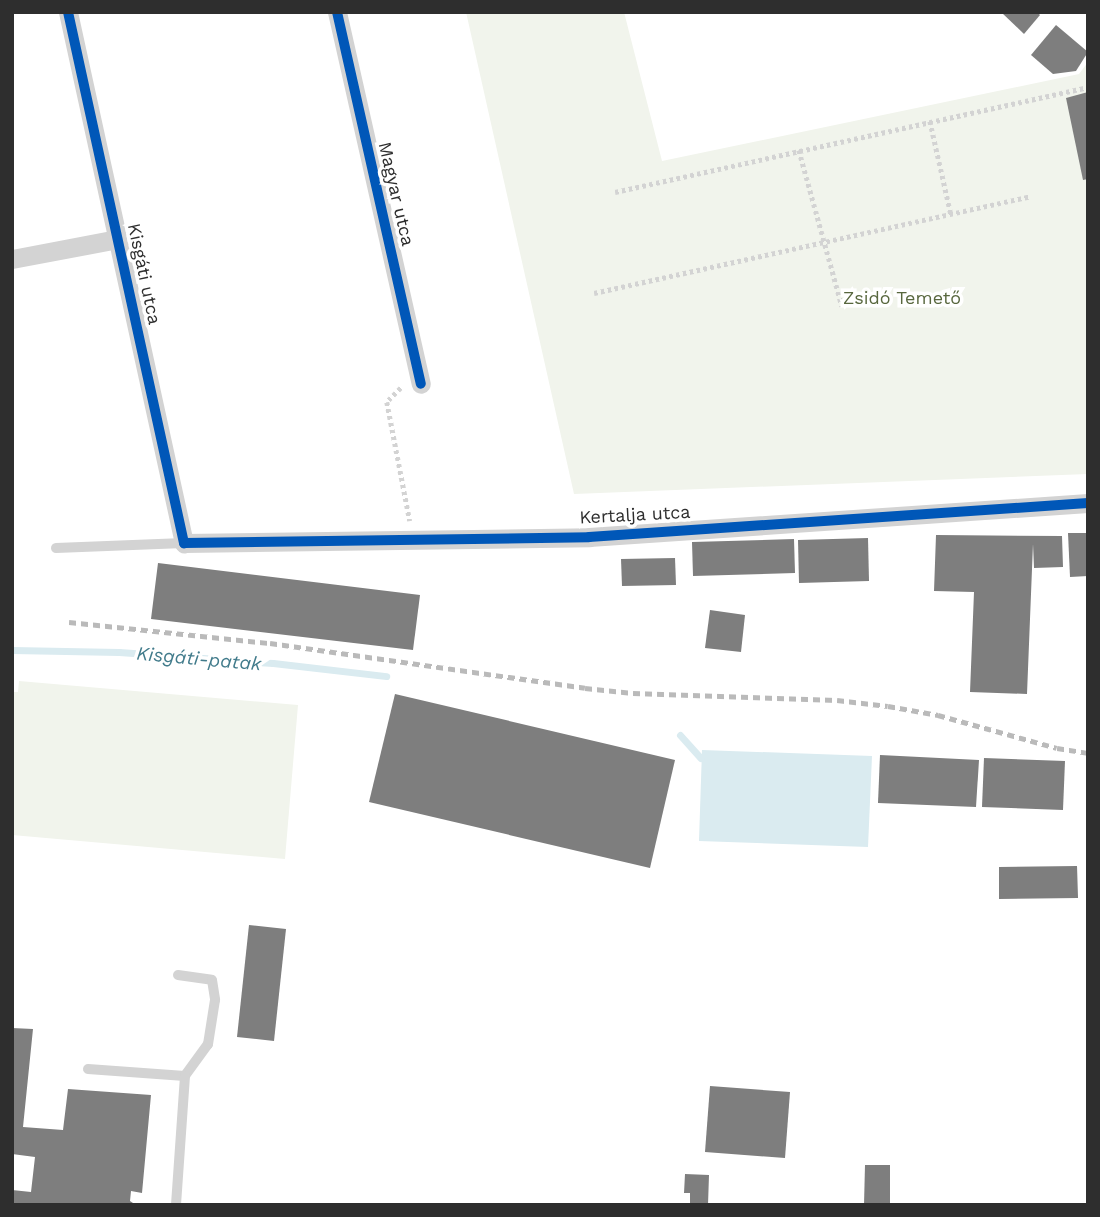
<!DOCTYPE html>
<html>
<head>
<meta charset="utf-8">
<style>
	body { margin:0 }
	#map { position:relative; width:1100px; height:1217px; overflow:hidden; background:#fff; font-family:"Work Sans",sans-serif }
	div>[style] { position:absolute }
	.green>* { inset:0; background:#f1f4ec }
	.water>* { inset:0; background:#daebf0 }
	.stream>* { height:7px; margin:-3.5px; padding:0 3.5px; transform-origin:3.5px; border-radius:3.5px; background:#daebf0 }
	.building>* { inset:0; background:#7e7e7e }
	.path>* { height:4.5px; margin-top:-2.25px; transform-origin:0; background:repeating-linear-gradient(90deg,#d3d3d3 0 3.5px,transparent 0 7px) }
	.service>* { height:10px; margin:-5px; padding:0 5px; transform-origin:5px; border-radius:5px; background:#d3d3d3 }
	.minor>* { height:19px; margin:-9.5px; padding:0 9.5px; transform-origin:9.5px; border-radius:9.5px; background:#d3d3d3 }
	.rail>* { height:5px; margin-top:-2.5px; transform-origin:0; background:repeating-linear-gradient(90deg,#bababa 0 7px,transparent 0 12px) }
	.cycleway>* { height:10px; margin:-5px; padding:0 5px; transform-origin:5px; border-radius:5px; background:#0057b8 }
	span { translate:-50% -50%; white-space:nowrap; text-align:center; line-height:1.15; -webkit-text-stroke:7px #fff; paint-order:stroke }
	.street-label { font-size:18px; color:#2e2e2e }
	.park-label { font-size:18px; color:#58673e }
	.water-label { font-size:19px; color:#417b8b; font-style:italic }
	.frame { position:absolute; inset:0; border:14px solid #2e2e2e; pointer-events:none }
</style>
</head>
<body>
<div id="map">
	<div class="green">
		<i style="clip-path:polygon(466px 12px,624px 12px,662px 161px,1079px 74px,1088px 62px,1088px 474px,574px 494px)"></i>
		<i style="clip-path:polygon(19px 681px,298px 705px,285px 859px,12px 835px,12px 692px,18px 692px)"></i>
	</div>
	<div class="water">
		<i style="clip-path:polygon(702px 750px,872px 756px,868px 847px,699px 841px)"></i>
	</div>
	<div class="stream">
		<i style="left:12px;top:650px;width:107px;rotate:1.1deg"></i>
		<i style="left:119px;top:652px;width:154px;rotate:4.1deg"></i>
		<i style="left:273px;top:663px;width:114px;rotate:6.6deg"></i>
		<i style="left:680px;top:735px;width:31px;rotate:48deg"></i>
	</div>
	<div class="building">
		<i style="clip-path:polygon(1001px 12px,1037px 12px,1040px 15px,1024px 34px)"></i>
		<i style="clip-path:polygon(1056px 25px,1088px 52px,1076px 71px,1053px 74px,1031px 55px)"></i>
		<i style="clip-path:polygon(1088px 92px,1088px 179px,1083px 180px,1066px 98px)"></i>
		<i style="clip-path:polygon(1068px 533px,1088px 533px,1088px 576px,1070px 577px)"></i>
		<i style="clip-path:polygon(936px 535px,1062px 536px,1063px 567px,1034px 568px,1033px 544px,1027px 694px,970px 692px,974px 592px,934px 591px)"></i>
		<i style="clip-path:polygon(868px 538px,869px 581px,799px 583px,798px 540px)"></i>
		<i style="clip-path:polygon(794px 539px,795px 573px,693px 576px,692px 542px)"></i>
		<i style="clip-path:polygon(675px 558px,676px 585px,622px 586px,621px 559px)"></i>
		<i style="clip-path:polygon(158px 563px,420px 595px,413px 650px,151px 619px)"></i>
		<i style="clip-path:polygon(710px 610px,745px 615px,741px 652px,705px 648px)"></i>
		<i style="clip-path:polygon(395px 694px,675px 760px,650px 868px,369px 802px)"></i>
		<i style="clip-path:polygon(880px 755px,979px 760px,976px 807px,878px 803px)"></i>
		<i style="clip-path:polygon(984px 758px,1065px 761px,1063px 810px,982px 807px)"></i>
		<i style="clip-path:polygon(1077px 866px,1078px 898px,999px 899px,999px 867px)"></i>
		<i style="clip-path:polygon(249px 925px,286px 929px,274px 1041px,237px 1037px)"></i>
		<i style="clip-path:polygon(12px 1028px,33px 1029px,23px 1127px,63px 1130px,68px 1089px,151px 1095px,142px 1193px,131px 1191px,130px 1201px,136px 1205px,12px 1205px,12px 1190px,31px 1192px,35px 1157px,12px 1154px)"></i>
		<i style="clip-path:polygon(710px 1086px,790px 1092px,785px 1158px,705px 1152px)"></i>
		<i style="clip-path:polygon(865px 1165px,890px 1165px,890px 1205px,864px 1205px)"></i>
		<i style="clip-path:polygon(685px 1174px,709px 1175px,708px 1205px,690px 1205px,690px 1193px,684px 1193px)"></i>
	</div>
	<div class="path">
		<i style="left:930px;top:121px;width:95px;rotate:77.3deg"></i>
		<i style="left:799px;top:150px;width:162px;rotate:74.6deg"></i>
		<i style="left:615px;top:192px;width:485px;rotate:-12.5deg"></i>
		<i style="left:594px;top:293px;width:447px;rotate:-12.5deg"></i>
		<i style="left:401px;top:388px;width:20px;rotate:135deg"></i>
		<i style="left:387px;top:402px;width:121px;rotate:79.1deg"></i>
	</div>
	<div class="service">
		<i style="left:56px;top:548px;width:128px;rotate:-2.2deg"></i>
		<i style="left:178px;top:975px;width:34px;rotate:8deg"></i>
		<i style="left:212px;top:980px;width:20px;rotate:81deg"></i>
		<i style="left:215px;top:1000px;width:45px;rotate:99deg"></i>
		<i style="left:208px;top:1044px;width:39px;rotate:126deg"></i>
		<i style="left:88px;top:1069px;width:97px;rotate:4.1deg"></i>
		<i style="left:185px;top:1076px;width:129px;rotate:94deg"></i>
	</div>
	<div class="minor">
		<i style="left:68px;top:12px;width:544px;rotate:77.68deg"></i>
		<i style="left:184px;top:543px;width:405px;rotate:-0.8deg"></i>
		<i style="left:589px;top:537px;width:500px;rotate:-3.9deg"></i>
		<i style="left:337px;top:12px;width:381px;rotate:77.3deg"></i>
		<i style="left:12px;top:259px;width:108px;rotate:-10.7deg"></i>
	</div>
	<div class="rail">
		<i style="left:69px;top:622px;width:202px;rotate:6deg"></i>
		<i style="left:270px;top:643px;width:318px;rotate:8.1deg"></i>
		<i style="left:585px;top:688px;width:48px;rotate:5.9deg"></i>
		<i style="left:633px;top:693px;width:204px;rotate:2deg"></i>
		<i style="left:837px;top:700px;width:51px;rotate:6.7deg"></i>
		<i style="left:888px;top:706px;width:51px;rotate:10.2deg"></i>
		<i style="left:938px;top:715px;width:123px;rotate:15.5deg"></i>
		<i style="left:1057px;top:748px;width:31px;rotate:9deg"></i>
	</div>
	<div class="cycleway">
		<i style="left:68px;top:12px;width:544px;rotate:77.68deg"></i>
		<i style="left:184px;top:543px;width:405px;rotate:-0.8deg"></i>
		<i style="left:589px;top:537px;width:500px;rotate:-3.9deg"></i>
		<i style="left:337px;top:12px;width:381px;rotate:77.3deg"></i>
	</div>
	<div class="street-label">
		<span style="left:396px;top:194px;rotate:77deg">Magyar utca</span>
		<span style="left:144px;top:274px;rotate:78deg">Kisgáti utca</span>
		<span style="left:635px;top:515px;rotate:-3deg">Kertalja utca</span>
	</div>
	<div class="park-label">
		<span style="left:902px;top:298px">Zsidó Temető</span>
	</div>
	<div class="water-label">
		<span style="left:199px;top:659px;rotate:5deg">Kisgáti-patak</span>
	</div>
	<div class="frame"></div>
</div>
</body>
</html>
